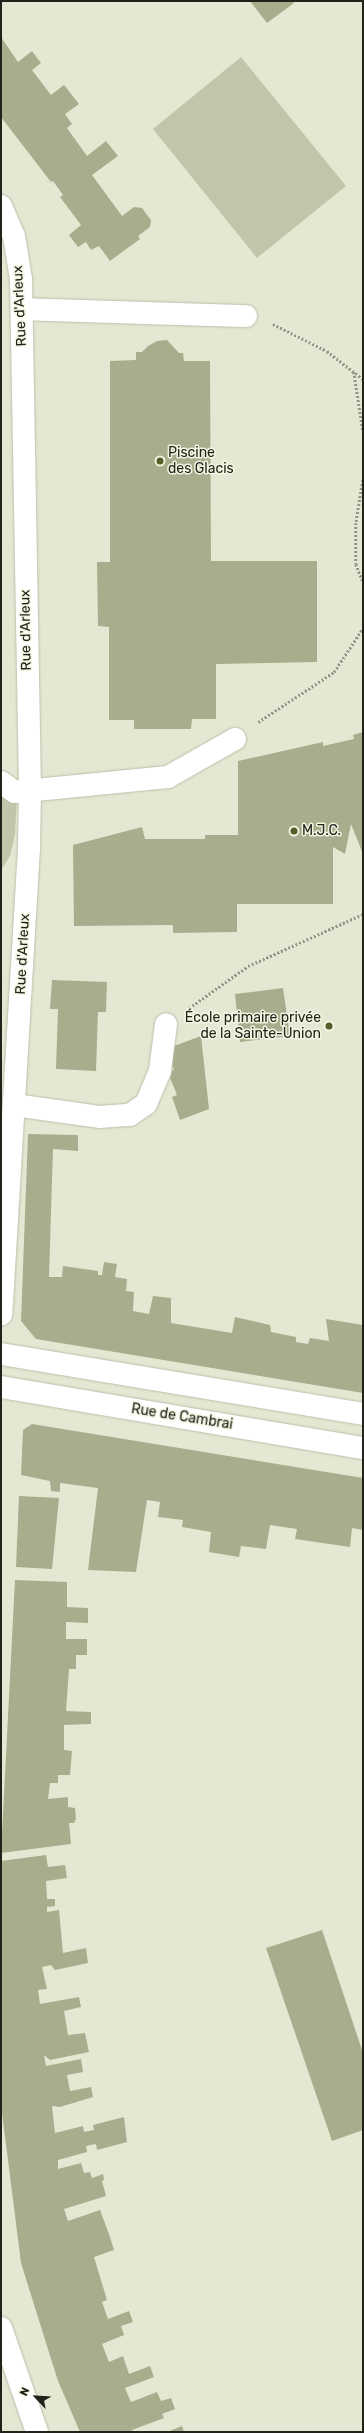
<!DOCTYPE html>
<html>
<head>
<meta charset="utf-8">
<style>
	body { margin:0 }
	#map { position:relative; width:364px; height:2433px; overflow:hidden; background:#e4e8d3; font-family:Rubik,sans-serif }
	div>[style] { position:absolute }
	.green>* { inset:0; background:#c1c6ab }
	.building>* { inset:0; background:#a8ad8d }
	.path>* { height:2.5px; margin-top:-1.25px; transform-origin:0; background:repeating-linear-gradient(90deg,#939586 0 2px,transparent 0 4px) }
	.roads { filter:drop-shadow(0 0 1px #bcbfab) drop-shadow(0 0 1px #bcbfab) }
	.minor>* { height:22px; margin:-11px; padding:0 11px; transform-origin:11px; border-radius:11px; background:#fff }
	.major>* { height:22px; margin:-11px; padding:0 11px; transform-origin:11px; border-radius:11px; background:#fff }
	.dots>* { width:11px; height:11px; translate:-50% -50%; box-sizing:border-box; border:2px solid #f2f5e0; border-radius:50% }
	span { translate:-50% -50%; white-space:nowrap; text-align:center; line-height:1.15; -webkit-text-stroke:3px #f2f5e0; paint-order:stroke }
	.street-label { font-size:14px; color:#21221a }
	.poi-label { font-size:14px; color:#21221a }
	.left { translate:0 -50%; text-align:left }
	.right { translate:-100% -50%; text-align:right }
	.frame { position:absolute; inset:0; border:2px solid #21221a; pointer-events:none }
	.north { position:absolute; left:16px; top:2377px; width:40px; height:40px; -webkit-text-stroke:3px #f2f5e0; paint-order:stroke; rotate:295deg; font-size:11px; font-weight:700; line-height:16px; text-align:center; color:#21221a }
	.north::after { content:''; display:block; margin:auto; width:14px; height:18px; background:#21221a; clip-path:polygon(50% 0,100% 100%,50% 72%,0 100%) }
</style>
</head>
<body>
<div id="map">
	<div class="green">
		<i style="clip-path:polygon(241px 57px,346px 186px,257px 258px,153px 129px)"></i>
		<i style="clip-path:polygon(1px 770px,18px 781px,15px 834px,10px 856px,1px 870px)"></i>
	</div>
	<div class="building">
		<i style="clip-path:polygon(250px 1px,293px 1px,294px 3px,267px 23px)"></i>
		<i style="clip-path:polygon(1px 37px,18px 62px,32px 51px,41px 63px,32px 70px,51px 95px,64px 85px,79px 104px,65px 114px,72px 124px,67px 128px,87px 156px,106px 141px,118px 156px,92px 175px,122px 216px,134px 207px,142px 208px,151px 220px,150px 227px,138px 236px,140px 239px,110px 261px,99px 246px,91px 250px,86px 242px,78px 247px,69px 235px,81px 225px,60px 197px,63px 195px,53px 181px,51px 182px,1px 117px)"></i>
		<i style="clip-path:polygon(167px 340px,179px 353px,183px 353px,184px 361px,210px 361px,211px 561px,317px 561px,317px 662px,216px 664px,216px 719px,192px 719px,191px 729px,134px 729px,134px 720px,109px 720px,109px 627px,98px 626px,97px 562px,110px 562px,110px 361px,136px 360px,136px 352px,142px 352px,148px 346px,157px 341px)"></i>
		<i style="clip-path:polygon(363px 732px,363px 854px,351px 824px,345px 854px,333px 847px,333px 904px,237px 904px,237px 932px,173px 933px,173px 925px,74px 926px,73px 845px,142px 827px,145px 839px,205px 839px,205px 835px,238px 835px,238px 761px,323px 742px,323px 746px,354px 739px,353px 735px)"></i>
		<i style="clip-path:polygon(52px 980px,107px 982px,106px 1012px,98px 1012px,96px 1071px,56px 1069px,58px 1009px,50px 1009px)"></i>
		<i style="clip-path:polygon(283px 988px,290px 1036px,240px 1042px,235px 994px)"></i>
		<i style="clip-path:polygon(201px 1036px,209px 1109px,180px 1120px,172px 1097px,177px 1095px,168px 1073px,174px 1070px,166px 1049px)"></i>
		<i style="clip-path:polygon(28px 1134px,78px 1135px,78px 1151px,53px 1149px,49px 1277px,62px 1277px,63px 1266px,98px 1271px,98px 1275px,102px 1275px,104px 1262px,117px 1264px,115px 1277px,127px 1279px,126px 1291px,134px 1292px,133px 1311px,149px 1314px,153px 1296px,171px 1298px,171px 1323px,232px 1333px,235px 1317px,270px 1325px,271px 1332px,296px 1337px,296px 1342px,308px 1344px,310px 1338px,329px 1341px,326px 1319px,363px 1325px,363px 1393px,36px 1339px,21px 1321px)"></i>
		<i style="clip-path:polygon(32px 1424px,363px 1478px,363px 1530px,352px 1528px,350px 1547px,295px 1539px,297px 1529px,270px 1525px,266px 1549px,241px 1546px,239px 1557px,209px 1552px,211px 1532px,182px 1527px,183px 1520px,158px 1517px,160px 1502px,147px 1500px,136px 1572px,88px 1570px,98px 1488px,60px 1483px,60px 1492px,51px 1491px,50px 1481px,21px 1475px,23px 1430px)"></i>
		<i style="clip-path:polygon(19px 1496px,59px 1498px,52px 1569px,16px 1567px)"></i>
		<i style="clip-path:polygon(15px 1580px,67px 1582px,67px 1607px,88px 1608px,88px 1623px,66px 1622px,66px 1639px,87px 1639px,87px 1655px,76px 1655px,76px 1669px,69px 1669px,66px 1711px,91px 1712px,91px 1724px,64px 1725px,64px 1750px,72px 1751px,70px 1775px,58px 1775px,58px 1783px,50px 1783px,48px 1799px,68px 1797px,68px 1807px,75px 1808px,76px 1819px,74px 1823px,69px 1823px,71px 1844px,1px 1853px)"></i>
		<i style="clip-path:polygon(46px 1855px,48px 1867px,65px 1865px,67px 1878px,46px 1881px,47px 1899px,55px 1899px,55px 1906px,47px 1907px,47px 1912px,59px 1910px,63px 1953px,86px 1948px,88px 1963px,55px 1970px,51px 1965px,42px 1967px,47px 1989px,38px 1990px,40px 2004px,79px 1997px,81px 2007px,64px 2011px,68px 2035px,85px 2033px,89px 2052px,50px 2060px,44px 2055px,46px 2066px,81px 2059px,83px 2072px,67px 2075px,70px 2091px,91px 2087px,93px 2097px,60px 2107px,52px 2106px,55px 2133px,83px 2126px,84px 2132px,94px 2130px,93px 2125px,124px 2117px,127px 2142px,97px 2150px,96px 2144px,86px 2146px,87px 2152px,58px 2160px,58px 2169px,81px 2163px,84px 2173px,90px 2172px,92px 2178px,103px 2174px,104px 2180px,102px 2181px,106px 2196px,64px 2209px,68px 2221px,100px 2210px,109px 2234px,114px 2250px,94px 2257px,107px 2300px,102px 2302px,108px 2319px,129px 2311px,133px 2322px,121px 2326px,124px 2335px,102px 2344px,109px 2362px,123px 2356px,129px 2374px,150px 2366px,154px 2377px,125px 2388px,131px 2402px,157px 2392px,161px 2401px,171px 2398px,175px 2409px,162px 2414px,164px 2418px,132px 2430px,133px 2432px,80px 2432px,58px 2381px,21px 2263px,1px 2105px,1px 1861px)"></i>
		<i style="clip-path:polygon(322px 1930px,363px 2053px,363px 2130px,332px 2141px,266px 1948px)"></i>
		<i style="clip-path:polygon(182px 2426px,184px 2432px,167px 2432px)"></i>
	</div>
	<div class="path">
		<i style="left:273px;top:324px;width:60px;rotate:26.6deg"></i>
		<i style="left:327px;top:351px;width:46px;rotate:37.9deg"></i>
		<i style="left:354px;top:372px;width:60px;rotate:81.3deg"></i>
		<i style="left:363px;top:480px;width:44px;rotate:99.2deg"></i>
		<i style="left:356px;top:523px;width:41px;rotate:90deg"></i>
		<i style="left:356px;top:564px;width:19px;rotate:69deg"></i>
		<i style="left:258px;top:722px;width:91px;rotate:-33.3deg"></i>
		<i style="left:334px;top:672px;width:53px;rotate:-56.6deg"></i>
		<i style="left:189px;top:1008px;width:72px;rotate:-35.4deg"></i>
		<i style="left:248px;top:966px;width:126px;rotate:-24.3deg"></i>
	</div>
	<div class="roads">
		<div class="minor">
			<i style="left:1px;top:206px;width:33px;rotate:67deg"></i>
			<i style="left:14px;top:236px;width:44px;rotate:80.8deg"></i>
			<i style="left:21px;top:279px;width:512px;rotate:88.99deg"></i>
			<i style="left:30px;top:791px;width:57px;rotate:91deg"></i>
			<i style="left:29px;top:848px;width:467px;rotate:93.4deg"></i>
			<i style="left:22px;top:309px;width:224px;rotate:1.8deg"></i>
			<i style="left:1px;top:782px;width:17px;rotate:36deg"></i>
			<i style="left:15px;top:792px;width:154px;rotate:-5.6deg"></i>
			<i style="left:168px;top:777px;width:77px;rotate:-29.6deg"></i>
			<i style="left:14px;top:1105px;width:86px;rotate:8deg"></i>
			<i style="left:99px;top:1117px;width:31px;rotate:-4deg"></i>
			<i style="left:130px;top:1115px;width:19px;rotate:-35deg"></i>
			<i style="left:146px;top:1104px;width:36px;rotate:-67deg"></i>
			<i style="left:160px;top:1071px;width:47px;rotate:-82.7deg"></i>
			<i style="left:1px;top:2328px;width:110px;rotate:70.9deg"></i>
		</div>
		<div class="major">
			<i style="left:1px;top:1354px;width:367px;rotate:9.4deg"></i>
			<i style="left:1px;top:1387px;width:367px;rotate:9.6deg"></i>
		</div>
	</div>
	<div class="dots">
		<i style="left:160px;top:461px;background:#565c2a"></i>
		<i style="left:294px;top:831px;background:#565c2a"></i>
		<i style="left:329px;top:1026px;background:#565c2a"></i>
	</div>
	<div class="street-label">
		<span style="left:20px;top:306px;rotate:-93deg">Rue d'Arleux</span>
		<span style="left:26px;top:630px;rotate:-91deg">Rue d'Arleux</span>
		<span style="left:23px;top:954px;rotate:-87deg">Rue d'Arleux</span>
		<span style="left:182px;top:1417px;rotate:9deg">Rue de Cambrai</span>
	</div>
	<div class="poi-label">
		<span class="left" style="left:168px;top:461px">Piscine<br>des Glacis</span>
		<span class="left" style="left:302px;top:831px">M.J.C.</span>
		<span class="right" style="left:321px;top:1026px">École primaire privée<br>de la Sainte-Union</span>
	</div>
	<div class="frame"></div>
	<div class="north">N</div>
</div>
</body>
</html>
